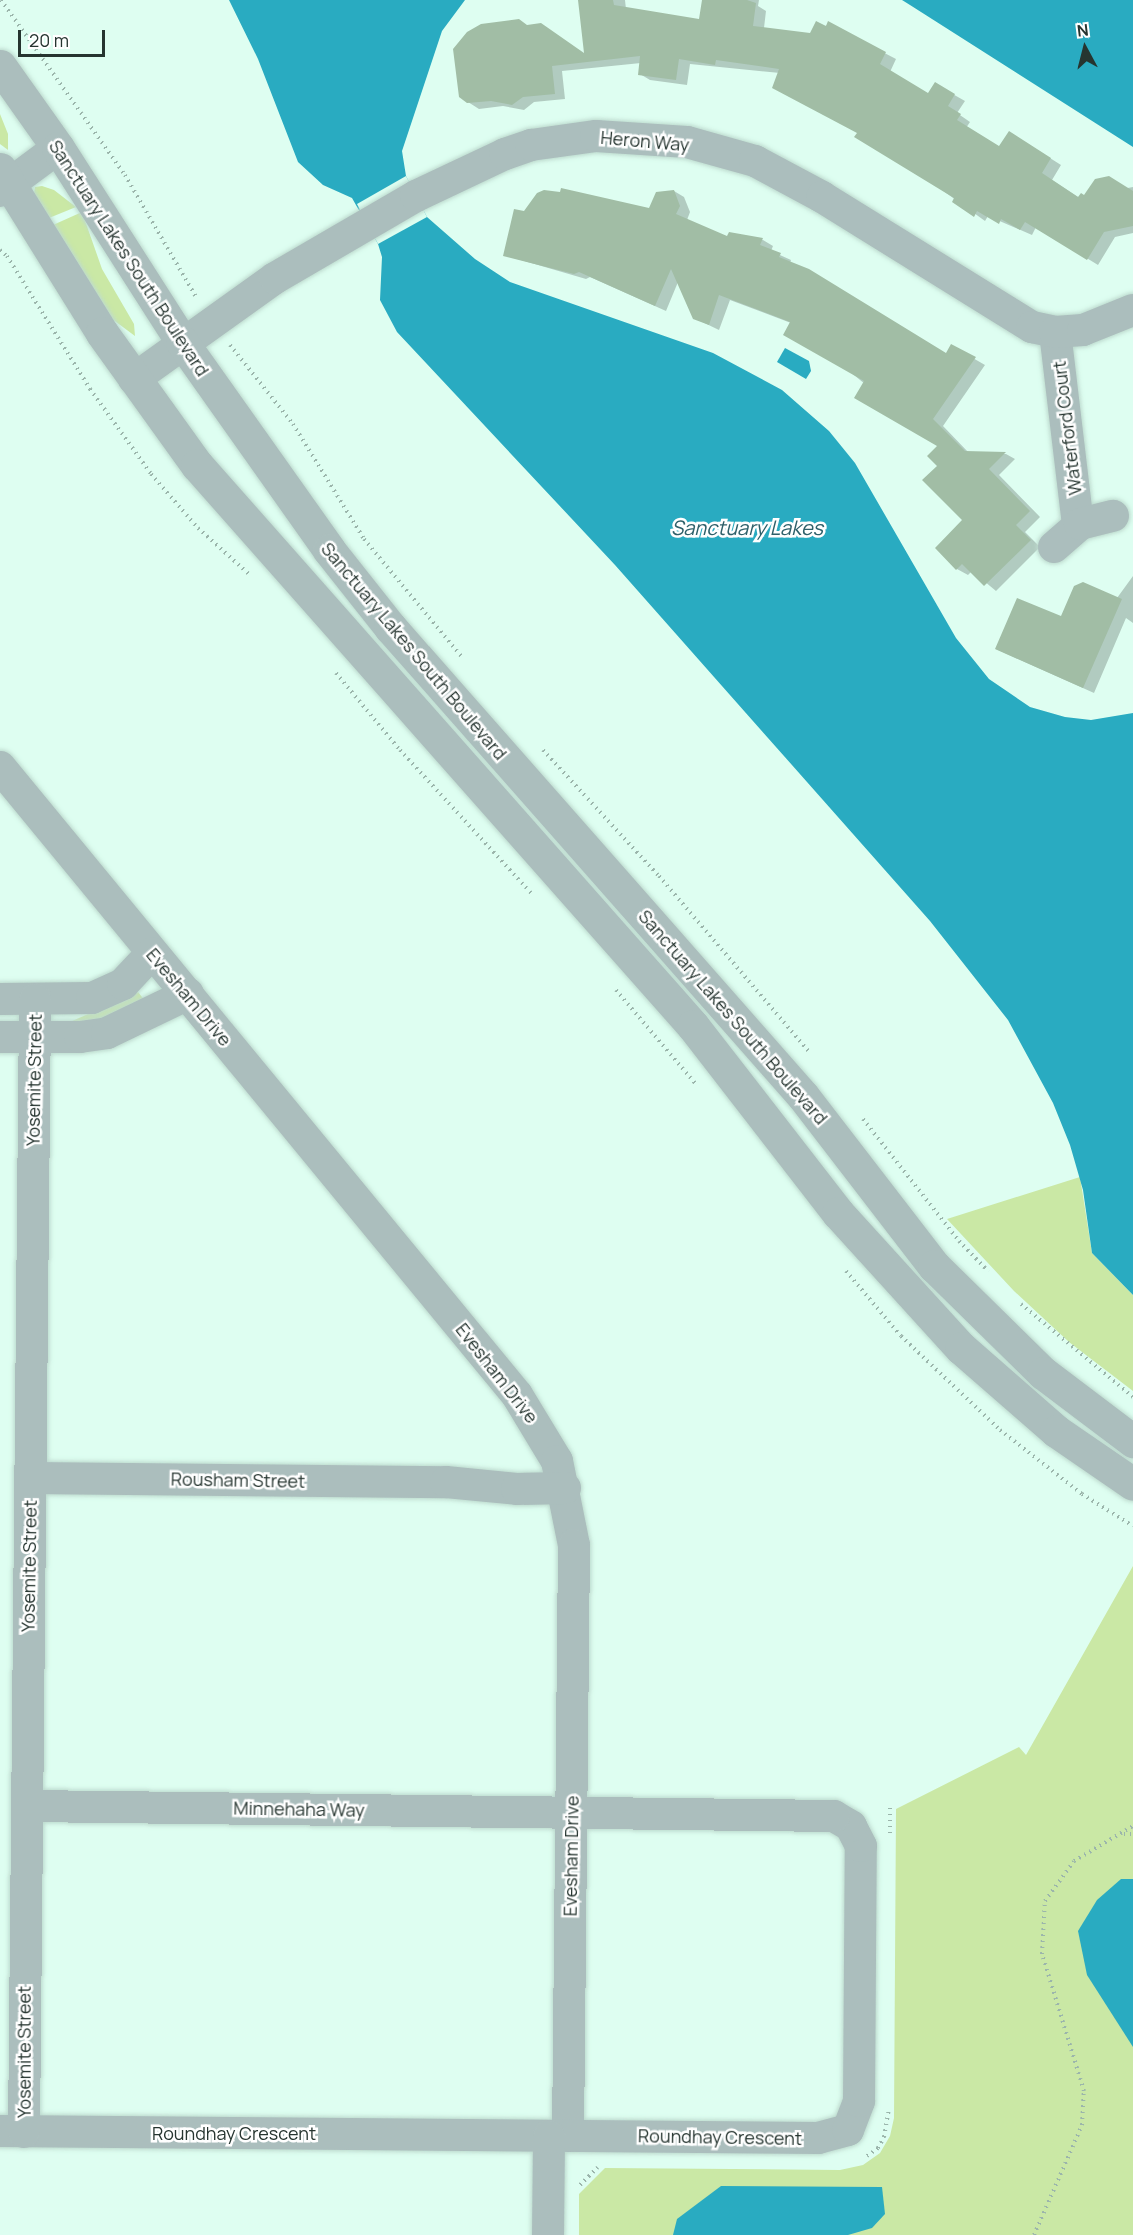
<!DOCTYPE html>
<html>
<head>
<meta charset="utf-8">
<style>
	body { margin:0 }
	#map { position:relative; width:1133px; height:2235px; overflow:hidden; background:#defef1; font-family:Manrope,sans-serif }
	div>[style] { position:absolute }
	.green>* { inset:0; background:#cae8a5 }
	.water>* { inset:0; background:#29abc1 }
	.pier>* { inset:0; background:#defef1 }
	.shadow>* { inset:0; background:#0003 }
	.building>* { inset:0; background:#a1bda5 }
	.path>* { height:4px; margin-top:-2px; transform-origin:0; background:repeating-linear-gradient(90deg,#9bb5ab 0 1.5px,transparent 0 6px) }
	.roads { filter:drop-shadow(0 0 2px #bddace) drop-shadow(0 0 2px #bddace) }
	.minor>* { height:32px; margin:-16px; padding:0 16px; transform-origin:16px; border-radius:16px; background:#abbebd }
	.tertiary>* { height:33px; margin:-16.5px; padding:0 16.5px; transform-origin:16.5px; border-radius:16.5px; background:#abbebd }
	span { translate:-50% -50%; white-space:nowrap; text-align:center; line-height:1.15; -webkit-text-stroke:5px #fff; paint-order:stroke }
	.street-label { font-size:18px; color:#263530 }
	.water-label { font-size:20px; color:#2e606a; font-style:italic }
	.north { position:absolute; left:1055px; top:18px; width:60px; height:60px; -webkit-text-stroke:4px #fff; paint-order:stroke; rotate:353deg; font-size:16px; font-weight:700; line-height:24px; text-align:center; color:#263530 }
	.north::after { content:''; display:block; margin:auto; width:21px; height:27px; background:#263530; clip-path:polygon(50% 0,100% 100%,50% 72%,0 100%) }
	.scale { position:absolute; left:18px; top:30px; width:87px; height:27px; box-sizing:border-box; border:3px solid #263530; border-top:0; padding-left:8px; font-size:18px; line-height:21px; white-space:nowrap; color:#263530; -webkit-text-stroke:4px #fff; paint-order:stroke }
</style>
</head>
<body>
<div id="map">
	<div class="green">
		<i style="clip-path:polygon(0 114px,8px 134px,8px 150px,0 144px)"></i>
		<i style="clip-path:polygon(42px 186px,54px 190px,76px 207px,49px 218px,34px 193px,35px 187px)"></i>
		<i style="clip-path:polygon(82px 212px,102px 269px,134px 324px,135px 336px,112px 319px,53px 225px)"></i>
		<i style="clip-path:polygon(138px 992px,146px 1002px,102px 1022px,70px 1022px)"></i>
		<i style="clip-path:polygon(1080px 1177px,1092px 1253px,1133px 1295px,1133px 1391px,1069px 1342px,1014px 1291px,947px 1219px)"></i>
		<i style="clip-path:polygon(1133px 1566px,1133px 2235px,579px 2235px,579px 2194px,605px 2168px,840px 2170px,863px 2165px,880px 2153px,890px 2136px,894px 2118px,896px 1809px,1019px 1747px,1026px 1755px)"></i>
	</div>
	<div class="water">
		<i style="clip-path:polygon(229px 0,465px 0,442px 31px,402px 151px,406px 176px,427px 217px,475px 259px,510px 282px,713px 353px,782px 390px,829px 431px,855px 463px,956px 638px,989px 679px,1030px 707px,1065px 717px,1091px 720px,1133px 713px,1133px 1295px,1092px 1253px,1083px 1190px,1070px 1145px,1053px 1103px,1008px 1020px,930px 921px,615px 565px,397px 332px,380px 300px,382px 257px,378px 244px,352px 198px,323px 185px,298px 162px,258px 59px)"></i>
		<i style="clip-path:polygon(902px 0,1133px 0,1133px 147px,910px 5px)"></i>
		<i style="clip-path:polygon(785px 348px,809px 361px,811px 371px,806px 379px,777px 362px)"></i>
		<i style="clip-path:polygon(1121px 1879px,1133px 1879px,1133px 2047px,1087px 1975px,1078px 1931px,1097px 1900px)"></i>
		<i style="clip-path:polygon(721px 2186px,882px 2187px,885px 2214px,872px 2228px,848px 2235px,673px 2235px,677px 2219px)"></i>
	</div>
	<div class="pier">
		<i style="clip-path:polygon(406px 176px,427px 217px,378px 244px,357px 204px)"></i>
	</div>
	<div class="shadow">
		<i style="clip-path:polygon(580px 0,625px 0,626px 9px,700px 21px,703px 0,759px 0,758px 6px,766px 11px,764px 28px,811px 34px,829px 24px,896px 59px,890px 72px,928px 95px,935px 84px,965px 101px,957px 113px,970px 122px,966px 128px,1000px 148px,1020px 139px,1061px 165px,1052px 180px,1078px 197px,1133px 187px,1133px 233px,1115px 237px,1098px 265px,1036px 227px,1032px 235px,988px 216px,985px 221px,780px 73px,690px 64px,687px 85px,650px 80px,640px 74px,641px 63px,562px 71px,565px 99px,534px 102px,524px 110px,503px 106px,479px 109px,468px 102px,529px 26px,586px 55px)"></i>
		<i style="clip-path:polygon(674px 191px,684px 197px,690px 212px,687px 220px,728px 238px,730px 234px,763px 240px,773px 246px,771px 251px,791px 260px,790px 263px,947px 355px,952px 346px,985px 365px,943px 426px,969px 453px,1006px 454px,1015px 459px,999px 475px,1040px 517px,1025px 532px,1040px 547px,996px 591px,972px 571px,968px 575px,957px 569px,937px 548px,964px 520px,939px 466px,940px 446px,791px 323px,730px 300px,719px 330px,694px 318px,678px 282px,666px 311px,590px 277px,586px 279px,504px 255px,525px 213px,650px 209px)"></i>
		<i style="clip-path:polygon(1133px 576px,1133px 623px,1126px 618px,1094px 693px,996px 649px,1117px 598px)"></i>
	</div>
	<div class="building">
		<i style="clip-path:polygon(578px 0,613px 0,614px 5px,699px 19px,702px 0,747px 0,756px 3px,753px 26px,810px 33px,816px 21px,826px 26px,828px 21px,886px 52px,880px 64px,928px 93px,935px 82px,955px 94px,948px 106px,961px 114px,957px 120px,999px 146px,1009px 131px,1051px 158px,1042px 173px,1078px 197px,1081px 193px,1084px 195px,1095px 179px,1109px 176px,1133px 191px,1133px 226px,1104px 232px,1087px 260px,1025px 222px,1020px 230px,1001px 219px,999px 224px,977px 211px,974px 217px,952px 202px,954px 198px,854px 137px,857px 133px,772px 88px,779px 69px,716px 60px,715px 65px,679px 59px,676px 80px,638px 75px,640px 56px,552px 66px,555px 94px,523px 97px,512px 105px,491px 101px,467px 103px,459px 97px,453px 49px,467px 32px,481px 24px,519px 19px,527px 25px,541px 23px,584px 53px)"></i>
		<i style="clip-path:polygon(561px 188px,649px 208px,656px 192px,674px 190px,680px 206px,676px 214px,727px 236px,729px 232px,763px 238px,760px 245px,781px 253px,779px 257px,809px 269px,946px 353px,951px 344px,976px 357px,933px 419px,965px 451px,1006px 452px,989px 469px,1030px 511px,1016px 525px,1031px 540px,984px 586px,962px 564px,956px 570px,935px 548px,962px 520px,922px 480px,937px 466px,927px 456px,937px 446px,854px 398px,864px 381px,783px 335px,790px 322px,719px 295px,709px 325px,693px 319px,671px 269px,655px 306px,579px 272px,574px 274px,503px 256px,514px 209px,524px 211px,537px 193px,544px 190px,560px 192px)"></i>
		<i style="clip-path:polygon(1083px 582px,1122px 599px,1083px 688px,995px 649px,1017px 598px,1061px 616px,1074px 586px)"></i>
	</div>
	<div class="path">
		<i style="left:1px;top:0;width:214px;rotate:54.7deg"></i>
		<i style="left:125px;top:175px;width:141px;rotate:59.8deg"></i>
		<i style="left:0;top:250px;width:9px;rotate:41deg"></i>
		<i style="left:7px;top:256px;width:157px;rotate:58deg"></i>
		<i style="left:90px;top:389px;width:105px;rotate:54.3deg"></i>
		<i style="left:151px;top:474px;width:72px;rotate:49deg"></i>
		<i style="left:198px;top:528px;width:70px;rotate:42.1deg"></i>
		<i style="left:230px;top:345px;width:101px;rotate:51.4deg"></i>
		<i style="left:293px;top:424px;width:135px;rotate:58.3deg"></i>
		<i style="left:364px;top:539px;width:152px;rotate:50.3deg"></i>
		<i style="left:336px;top:673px;width:100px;rotate:50.3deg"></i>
		<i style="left:400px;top:750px;width:195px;rotate:47.5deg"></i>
		<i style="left:543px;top:750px;width:171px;rotate:47.4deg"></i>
		<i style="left:659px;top:876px;width:233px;rotate:49.5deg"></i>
		<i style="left:616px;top:990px;width:122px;rotate:49.7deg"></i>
		<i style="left:863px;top:1119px;width:155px;rotate:51.8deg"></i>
		<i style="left:959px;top:1241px;width:42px;rotate:46deg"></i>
		<i style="left:846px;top:1271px;width:85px;rotate:49.8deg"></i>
		<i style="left:901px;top:1336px;width:137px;rotate:43.5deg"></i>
		<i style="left:1000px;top:1430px;width:104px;rotate:38deg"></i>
		<i style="left:1082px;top:1494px;width:60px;rotate:32.1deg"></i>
		<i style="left:1021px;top:1304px;width:146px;rotate:39.7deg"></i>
		<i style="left:890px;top:1808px;width:27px;rotate:90deg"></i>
		<i style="left:1124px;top:1834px;width:9px"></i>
		<i style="left:867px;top:2156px;width:14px;rotate:-36deg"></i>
		<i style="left:878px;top:2148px;width:13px;rotate:-61deg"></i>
		<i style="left:884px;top:2137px;width:28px;rotate:-80deg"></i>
		<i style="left:580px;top:2185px;width:25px;rotate:-45deg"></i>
		<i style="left:1034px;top:2235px;width:120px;rotate:-66.4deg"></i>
		<i style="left:1082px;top:2125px;width:34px;rotate:-87deg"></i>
		<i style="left:1084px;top:2091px;width:143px;rotate:-107deg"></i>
		<i style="left:1042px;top:1954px;width:53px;rotate:-86.8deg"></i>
		<i style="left:1045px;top:1901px;width:49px;rotate:-54.1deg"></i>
		<i style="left:1074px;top:1861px;width:69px;rotate:-30.7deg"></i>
	</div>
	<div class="roads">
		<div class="minor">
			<i style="left:0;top:191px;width:72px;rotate:-36.6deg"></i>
			<i style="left:1055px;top:332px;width:194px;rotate:83.2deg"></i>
			<i style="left:134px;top:379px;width:173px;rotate:-35.6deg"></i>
			<i style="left:275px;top:278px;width:163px;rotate:-30.2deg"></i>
			<i style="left:416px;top:196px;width:98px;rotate:-25.3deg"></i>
			<i style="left:505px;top:154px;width:28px;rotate:-19deg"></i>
			<i style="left:531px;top:145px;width:66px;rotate:-7.9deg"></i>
			<i style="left:596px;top:136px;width:91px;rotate:3.8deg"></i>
			<i style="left:687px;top:142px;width:71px;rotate:15.6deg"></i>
			<i style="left:755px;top:161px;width:76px;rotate:28.2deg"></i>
			<i style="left:822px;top:197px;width:247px;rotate:31.8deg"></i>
			<i style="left:1032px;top:327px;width:24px;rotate:12deg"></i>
			<i style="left:1055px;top:332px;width:28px;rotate:-4deg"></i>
			<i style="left:1083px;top:330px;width:54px;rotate:-21.8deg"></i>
			<i style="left:1054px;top:547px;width:35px;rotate:-41deg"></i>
			<i style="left:1080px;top:524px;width:34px;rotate:-14deg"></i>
			<i style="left:0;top:767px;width:813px;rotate:50.54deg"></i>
			<i style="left:517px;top:1395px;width:77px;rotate:58.8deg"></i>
			<i style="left:557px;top:1461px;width:86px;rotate:78.6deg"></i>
			<i style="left:574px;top:1545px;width:591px;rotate:90.58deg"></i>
			<i style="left:0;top:999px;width:92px;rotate:-0.6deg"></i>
			<i style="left:92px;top:998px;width:34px;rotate:-24deg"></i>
			<i style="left:123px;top:984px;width:42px;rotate:-46.9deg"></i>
			<i style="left:0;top:1037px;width:80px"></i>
			<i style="left:80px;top:1037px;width:27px;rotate:-8deg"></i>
			<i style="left:107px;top:1033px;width:90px;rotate:-25.7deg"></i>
			<i style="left:30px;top:1478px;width:416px;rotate:0.6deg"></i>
			<i style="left:446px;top:1482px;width:71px;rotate:5.6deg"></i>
			<i style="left:517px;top:1489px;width:48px;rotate:-1.2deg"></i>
			<i style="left:0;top:2131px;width:818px;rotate:0.49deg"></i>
			<i style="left:818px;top:2138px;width:31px;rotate:-15deg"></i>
			<i style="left:848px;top:2130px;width:31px;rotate:-69deg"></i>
			<i style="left:859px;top:2101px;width:255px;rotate:-89.6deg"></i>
			<i style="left:861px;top:1846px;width:22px;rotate:-117deg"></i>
			<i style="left:851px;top:1826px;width:20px;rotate:-150deg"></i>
			<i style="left:834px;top:1816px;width:807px;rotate:-179.29deg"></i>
			<i style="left:24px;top:2132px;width:1133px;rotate:-89.44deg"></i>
			<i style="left:548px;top:2235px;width:99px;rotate:-89.4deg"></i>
		</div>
		<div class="tertiary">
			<i style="left:0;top:66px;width:100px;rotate:54.7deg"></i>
			<i style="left:58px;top:148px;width:230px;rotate:57.4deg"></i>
			<i style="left:182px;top:342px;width:255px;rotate:54.7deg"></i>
			<i style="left:329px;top:550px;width:98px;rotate:51.6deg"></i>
			<i style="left:390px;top:627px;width:625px;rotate:48.63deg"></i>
			<i style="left:803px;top:1096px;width:215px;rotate:52.4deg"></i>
			<i style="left:934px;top:1266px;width:153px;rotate:44.5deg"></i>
			<i style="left:1043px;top:1373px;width:113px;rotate:37.1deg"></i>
			<i style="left:0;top:169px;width:193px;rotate:58.1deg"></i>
			<i style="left:102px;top:333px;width:163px;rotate:54.3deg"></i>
			<i style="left:197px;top:465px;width:749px;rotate:48.52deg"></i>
			<i style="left:693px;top:1026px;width:237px;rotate:52.2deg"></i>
			<i style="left:838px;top:1213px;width:183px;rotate:47.7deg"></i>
			<i style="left:961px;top:1348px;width:126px;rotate:41.1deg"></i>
			<i style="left:1056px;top:1431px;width:93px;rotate:34.5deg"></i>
		</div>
	</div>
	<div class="street-label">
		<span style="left:645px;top:141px;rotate:5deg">Heron Way</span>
		<span style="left:129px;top:258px;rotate:57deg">Sanctuary Lakes South Boulevard</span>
		<span style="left:1067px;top:428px;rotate:-97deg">Waterford Court</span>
		<span style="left:414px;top:651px;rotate:50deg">Sanctuary Lakes South Boulevard</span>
		<span style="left:189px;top:997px;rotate:50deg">Evesham Drive</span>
		<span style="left:733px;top:1017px;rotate:49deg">Sanctuary Lakes South Boulevard</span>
		<span style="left:34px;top:1080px;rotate:-89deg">Yosemite Street</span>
		<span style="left:497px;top:1373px;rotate:52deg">Evesham Drive</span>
		<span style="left:238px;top:1480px;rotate:1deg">Rousham Street</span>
		<span style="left:29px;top:1566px;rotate:-89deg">Yosemite Street</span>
		<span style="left:299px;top:1809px;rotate:1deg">Minnehaha Way</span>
		<span style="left:571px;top:1856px;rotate:-89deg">Evesham Drive</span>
		<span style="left:24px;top:2052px;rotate:-90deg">Yosemite Street</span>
		<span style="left:234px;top:2133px">Roundhay Crescent</span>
		<span style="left:720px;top:2137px;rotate:1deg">Roundhay Crescent</span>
	</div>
	<div class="water-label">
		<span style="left:747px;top:527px">Sanctuary Lakes</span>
	</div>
	<div class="north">N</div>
	<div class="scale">20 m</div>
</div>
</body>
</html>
